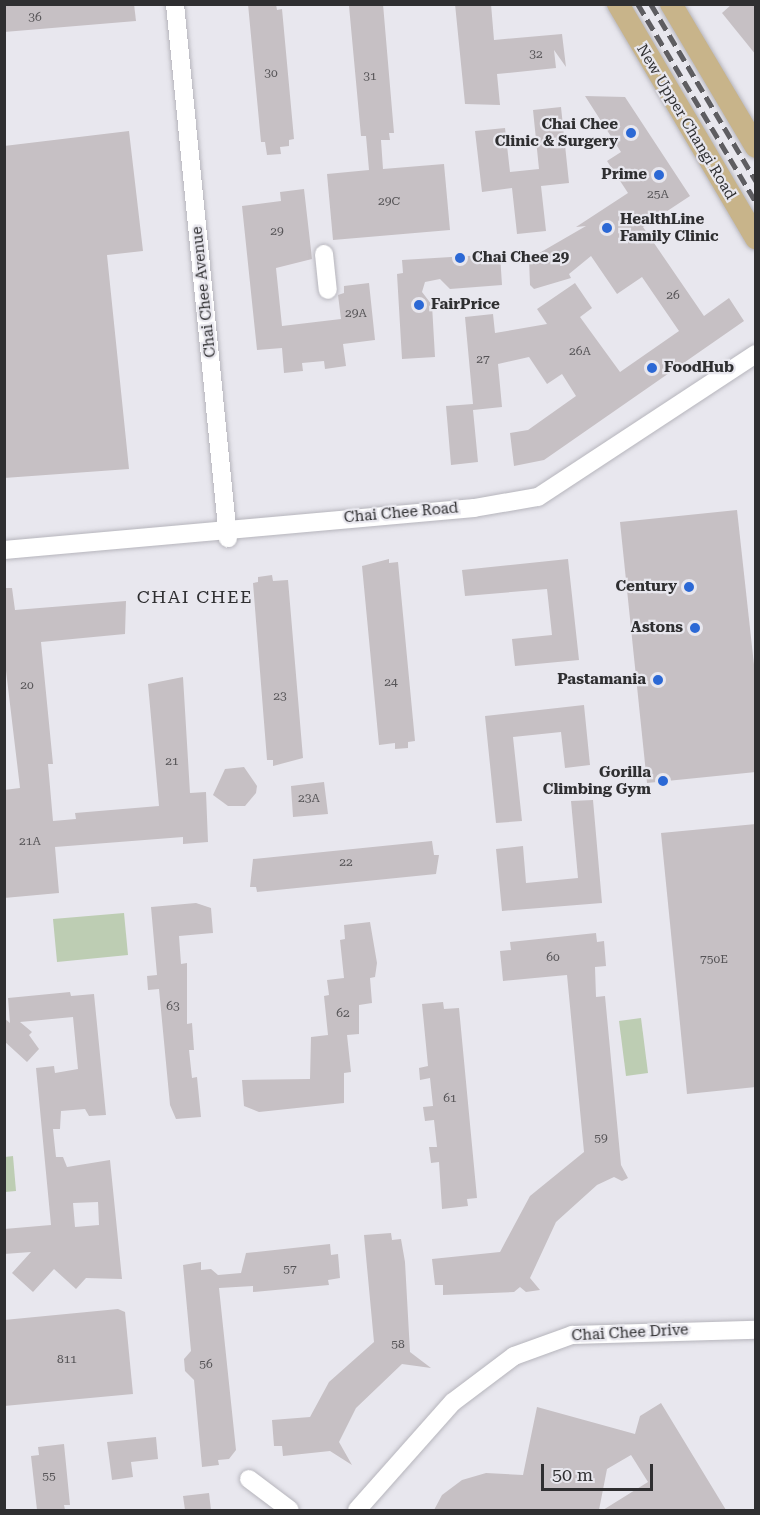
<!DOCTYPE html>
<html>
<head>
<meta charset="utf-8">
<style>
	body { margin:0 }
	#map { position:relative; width:760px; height:1515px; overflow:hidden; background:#e8e7ee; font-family:"Roboto Serif",serif }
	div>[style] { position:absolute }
	.green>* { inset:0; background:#bdcdb3 }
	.building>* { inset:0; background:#c6c0c4 }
	.roads { filter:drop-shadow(0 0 2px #b6b5bc) drop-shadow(0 0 2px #b6b5bc) }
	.minor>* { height:18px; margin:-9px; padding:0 9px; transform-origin:9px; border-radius:9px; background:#fff }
	.major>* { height:22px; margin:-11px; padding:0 11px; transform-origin:11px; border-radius:11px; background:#c8b48a }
	.rail>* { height:4.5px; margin-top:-2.25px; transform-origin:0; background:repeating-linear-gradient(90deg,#5e5d61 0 12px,transparent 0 18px) }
	.dots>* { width:16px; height:16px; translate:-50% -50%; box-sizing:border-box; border:3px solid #e8e7ee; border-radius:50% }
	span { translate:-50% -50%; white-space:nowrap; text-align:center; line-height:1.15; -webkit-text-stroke:4.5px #e8e7ee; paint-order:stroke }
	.number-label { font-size:12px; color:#555356 }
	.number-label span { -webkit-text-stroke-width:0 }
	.street-label { font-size:15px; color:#2f2f31 }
	.poi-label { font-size:15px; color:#2f2f31; font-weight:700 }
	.right { translate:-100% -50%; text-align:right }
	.left { translate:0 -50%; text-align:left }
	.quarter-label { font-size:18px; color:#2f2f31; letter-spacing:1.5px }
	.frame { position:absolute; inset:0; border:6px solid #2f2f31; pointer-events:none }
	.scale { position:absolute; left:541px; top:1464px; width:112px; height:27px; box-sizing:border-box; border:3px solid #2f2f31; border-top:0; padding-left:8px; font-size:18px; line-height:21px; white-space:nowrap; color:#2f2f31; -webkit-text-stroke:4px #e8e7ee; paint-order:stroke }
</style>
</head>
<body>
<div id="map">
	<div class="green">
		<i style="clip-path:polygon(124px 913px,128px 955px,57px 962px,53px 919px)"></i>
		<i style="clip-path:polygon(641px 1018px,648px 1073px,626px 1076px,619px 1021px)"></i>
		<i style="clip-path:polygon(13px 1156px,16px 1191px,5px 1192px,5px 1157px)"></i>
	</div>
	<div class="building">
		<i style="clip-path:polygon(4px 4px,134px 4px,136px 21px,4px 32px)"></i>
		<i style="clip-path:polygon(248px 4px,276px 4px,277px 10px,282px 9px,294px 139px,289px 140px,289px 146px,280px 147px,281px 154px,267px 155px,265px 142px,261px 142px)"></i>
		<i style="clip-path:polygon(383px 4px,394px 133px,389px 133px,390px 140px,381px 140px,383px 169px,444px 164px,450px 230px,333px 240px,327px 174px,369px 170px,366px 136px,361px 136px,349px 6px)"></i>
		<i style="clip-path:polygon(455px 4px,491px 4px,494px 40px,562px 34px,566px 67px,554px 50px,556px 68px,497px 74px,500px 105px,465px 104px)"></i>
		<i style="clip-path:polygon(732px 4px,756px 4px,756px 55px,722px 13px)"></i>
		<i style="clip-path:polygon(585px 96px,625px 97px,690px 196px,643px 227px,704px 316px,729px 298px,744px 321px,544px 460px,514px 466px,510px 433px,528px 430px,576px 396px,562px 374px,547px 384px,529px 357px,498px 364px,502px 407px,473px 410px,478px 462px,451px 465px,446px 406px,473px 404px,465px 317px,493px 314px,495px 333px,547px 324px,537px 309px,575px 283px,592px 308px,580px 317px,620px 372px,679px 331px,642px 277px,617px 294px,591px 256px,569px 274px,571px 278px,534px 289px,530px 285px,529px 259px,586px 226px,576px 227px,628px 193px,607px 161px,621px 152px)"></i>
		<i style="clip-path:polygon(561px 107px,569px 183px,541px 186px,546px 231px,517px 234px,512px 188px,482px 192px,475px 131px,505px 128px,510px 172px,539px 169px,533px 110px)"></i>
		<i style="clip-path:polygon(129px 131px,143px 251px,107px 255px,129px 469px,4px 478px,4px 146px)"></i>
		<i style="clip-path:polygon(304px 189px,312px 259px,276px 268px,282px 326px,341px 319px,338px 295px,344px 293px,344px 286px,369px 283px,375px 340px,343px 344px,346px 366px,325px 369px,324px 361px,302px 363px,303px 371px,284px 373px,282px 348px,257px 350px,242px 206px,281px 201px,280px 192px)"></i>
		<i style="clip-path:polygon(500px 254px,502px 285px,450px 289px,440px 279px,425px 282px,422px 292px,432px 305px,435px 357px,402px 359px,397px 274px,403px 273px,402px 260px)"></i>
		<i style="clip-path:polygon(737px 510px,756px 683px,756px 772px,647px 783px,620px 522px)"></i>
		<i style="clip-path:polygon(389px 559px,389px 563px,398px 562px,415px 741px,408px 742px,408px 748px,395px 749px,395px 743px,379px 745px,362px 566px)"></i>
		<i style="clip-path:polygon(568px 559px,579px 660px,515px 666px,512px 639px,552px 635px,547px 589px,465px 596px,462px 570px)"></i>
		<i style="clip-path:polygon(272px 575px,273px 581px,288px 580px,303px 758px,273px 766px,273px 760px,267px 760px,253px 583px,258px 582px,258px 577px)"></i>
		<i style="clip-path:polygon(4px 588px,12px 588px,15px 610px,126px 601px,125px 634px,41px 642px,53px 764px,48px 764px,53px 821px,76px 819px,75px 813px,159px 806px,148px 684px,183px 677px,190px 793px,206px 792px,208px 842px,183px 844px,183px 837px,55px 847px,59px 893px,4px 898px,4px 790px,20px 788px,4px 654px)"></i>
		<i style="clip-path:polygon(584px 705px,590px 765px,565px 768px,561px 732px,513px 737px,522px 821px,496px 823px,485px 716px)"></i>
		<i style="clip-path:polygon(244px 767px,257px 786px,256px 793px,245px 806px,228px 806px,213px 795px,225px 769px)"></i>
		<i style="clip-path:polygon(324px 782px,328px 814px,293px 817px,291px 786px)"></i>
		<i style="clip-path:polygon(593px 800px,602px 903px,502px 911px,496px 849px,523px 846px,526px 883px,578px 878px,571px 801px)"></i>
		<i style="clip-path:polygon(756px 824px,756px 1087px,687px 1094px,661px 833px)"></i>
		<i style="clip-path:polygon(432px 841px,434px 855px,439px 855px,436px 874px,257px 892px,256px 887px,250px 887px,253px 859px)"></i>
		<i style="clip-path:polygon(196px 903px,211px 908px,213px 933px,179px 936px,181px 964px,187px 963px,187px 1024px,192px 1023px,194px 1050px,189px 1050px,192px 1078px,197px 1077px,201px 1117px,176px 1119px,170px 1105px,159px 989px,148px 990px,147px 976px,157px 975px,151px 907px)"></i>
		<i style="clip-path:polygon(370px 922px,377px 963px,375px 977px,370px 978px,372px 1003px,359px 1005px,359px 1034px,347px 1035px,351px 1072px,344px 1073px,344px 1103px,259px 1112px,244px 1106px,242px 1080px,310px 1079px,311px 1037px,328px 1035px,324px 996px,329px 995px,327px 980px,344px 978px,340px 940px,345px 939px,344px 925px)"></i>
		<i style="clip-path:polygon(596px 933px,597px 942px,604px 941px,606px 966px,595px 967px,596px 997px,605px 996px,621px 1165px,628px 1178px,622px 1181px,614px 1177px,597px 1185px,556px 1222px,530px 1278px,540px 1290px,526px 1292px,520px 1287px,514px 1292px,443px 1295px,443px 1285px,435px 1285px,432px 1259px,500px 1252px,530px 1196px,584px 1152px,567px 975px,503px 981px,500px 951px,511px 950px,510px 942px)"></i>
		<i style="clip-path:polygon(evenodd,70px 992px,71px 996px,94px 994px,106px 1115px,89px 1116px,85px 1109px,61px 1111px,60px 1129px,53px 1129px,56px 1157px,51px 1157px,63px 1157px,67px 1167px,110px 1160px,122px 1279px,86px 1278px,76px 1289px,54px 1269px,33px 1292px,12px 1273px,31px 1252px,4px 1254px,4px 1229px,51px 1225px,36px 1068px,54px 1066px,55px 1073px,78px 1069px,73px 1017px,20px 1022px,32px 1032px,29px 1035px,39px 1049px,27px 1062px,4px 1041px,4px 1018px,10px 1023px,8px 998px,70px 992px,98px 1202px,99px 1225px,75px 1227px,73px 1203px,98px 1202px)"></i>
		<i style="clip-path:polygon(443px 1002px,444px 1009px,459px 1008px,477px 1198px,467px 1199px,468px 1206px,442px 1209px,439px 1162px,431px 1163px,429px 1147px,437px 1147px,434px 1120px,425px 1121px,423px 1107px,433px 1106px,430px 1078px,420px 1080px,419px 1068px,428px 1066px,422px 1004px)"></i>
		<i style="clip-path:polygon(391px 1233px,392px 1240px,401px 1239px,405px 1262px,410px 1352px,431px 1368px,402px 1364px,356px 1408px,339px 1442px,352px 1465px,330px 1451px,283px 1456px,282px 1446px,274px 1446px,272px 1420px,310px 1417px,329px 1382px,374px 1342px,364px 1235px)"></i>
		<i style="clip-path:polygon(330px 1244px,331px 1255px,338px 1254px,340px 1278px,328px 1280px,329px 1285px,253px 1292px,253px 1286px,219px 1288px,236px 1450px,229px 1459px,218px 1460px,219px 1465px,202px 1467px,194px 1380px,185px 1371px,184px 1359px,191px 1351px,183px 1265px,201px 1262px,201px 1270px,211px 1269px,218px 1275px,241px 1273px,246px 1253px)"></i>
		<i style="clip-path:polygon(118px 1309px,125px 1312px,133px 1394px,4px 1406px,4px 1320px)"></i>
		<i style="clip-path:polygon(661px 1403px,726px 1510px,603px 1510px,648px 1482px,631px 1455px,607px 1469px,599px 1510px,434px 1510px,442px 1495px,462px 1480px,486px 1473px,523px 1475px,537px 1407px,635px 1434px,640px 1416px)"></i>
		<i style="clip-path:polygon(156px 1437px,158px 1459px,131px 1462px,133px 1477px,112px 1480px,107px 1442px)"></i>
		<i style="clip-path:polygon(64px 1444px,70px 1505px,64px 1505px,65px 1510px,37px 1510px,31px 1456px,39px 1455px,38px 1447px)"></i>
		<i style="clip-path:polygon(209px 1493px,211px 1510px,185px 1510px,183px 1496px)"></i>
	</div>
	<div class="roads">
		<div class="minor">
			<i style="left:175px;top:4px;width:537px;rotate:84.33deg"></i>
			<i style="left:324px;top:254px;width:36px;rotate:84deg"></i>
			<i style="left:4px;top:550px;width:472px;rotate:-5.1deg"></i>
			<i style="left:474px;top:508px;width:65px;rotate:-9.8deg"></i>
			<i style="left:538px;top:497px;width:261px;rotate:-33.3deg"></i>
			<i style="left:249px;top:1479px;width:51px;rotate:37.1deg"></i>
			<i style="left:357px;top:1510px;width:144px;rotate:-48.4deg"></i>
			<i style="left:453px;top:1402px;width:76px;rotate:-37deg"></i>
			<i style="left:514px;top:1356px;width:62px;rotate:-19.9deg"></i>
			<i style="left:572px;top:1335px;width:184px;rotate:-1.6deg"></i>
		</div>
		<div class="major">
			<i style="left:618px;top:4px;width:272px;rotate:59.5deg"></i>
			<i style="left:671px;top:4px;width:166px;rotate:59.3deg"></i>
		</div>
	</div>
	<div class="rail">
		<i style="left:638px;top:4px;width:230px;rotate:59.2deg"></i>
		<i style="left:651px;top:4px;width:206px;rotate:59.3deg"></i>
	</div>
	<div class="dots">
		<i style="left:631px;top:133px;background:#2b68d5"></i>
		<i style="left:659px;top:175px;background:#2b68d5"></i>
		<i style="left:607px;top:228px;background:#2b68d5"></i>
		<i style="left:460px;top:258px;background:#2b68d5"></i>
		<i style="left:419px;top:305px;background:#2b68d5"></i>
		<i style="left:652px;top:368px;background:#2b68d5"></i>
		<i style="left:689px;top:587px;background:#2b68d5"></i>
		<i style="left:695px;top:628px;background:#2b68d5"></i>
		<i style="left:658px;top:680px;background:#2b68d5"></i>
		<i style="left:663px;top:781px;background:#2b68d5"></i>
	</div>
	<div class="number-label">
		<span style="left:35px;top:18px">36</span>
		<span style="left:536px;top:55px">32</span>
		<span style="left:271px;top:74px">30</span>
		<span style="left:370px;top:77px">31</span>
		<span style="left:658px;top:195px">25A</span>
		<span style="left:389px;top:202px">29C</span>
		<span style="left:277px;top:232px">29</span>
		<span style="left:673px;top:296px">26</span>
		<span style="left:356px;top:314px">29A</span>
		<span style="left:580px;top:352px">26A</span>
		<span style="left:483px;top:360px">27</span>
		<span style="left:391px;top:683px">24</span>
		<span style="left:27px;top:686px">20</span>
		<span style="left:280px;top:697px">23</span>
		<span style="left:172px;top:762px">21</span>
		<span style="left:309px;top:799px">23A</span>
		<span style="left:30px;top:842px">21A</span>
		<span style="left:346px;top:863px">22</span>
		<span style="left:553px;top:958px">60</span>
		<span style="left:714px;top:960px">750E</span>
		<span style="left:173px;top:1007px">63</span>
		<span style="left:343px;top:1014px">62</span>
		<span style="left:450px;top:1099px">61</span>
		<span style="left:601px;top:1139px">59</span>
		<span style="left:290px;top:1270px">57</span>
		<span style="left:398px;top:1345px">58</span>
		<span style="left:67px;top:1360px">811</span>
		<span style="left:206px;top:1365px">56</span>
		<span style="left:49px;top:1477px">55</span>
	</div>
	<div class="street-label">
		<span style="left:686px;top:122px;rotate:59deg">New Upper Changi Road</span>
		<span style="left:204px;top:292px;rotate:-96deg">Chai Chee Avenue</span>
		<span style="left:401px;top:513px;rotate:-5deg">Chai Chee Road</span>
		<span style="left:630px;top:1333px;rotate:-3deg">Chai Chee Drive</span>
	</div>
	<div class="poi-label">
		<span class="right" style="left:618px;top:133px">Chai Chee<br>Clinic &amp; Surgery</span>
		<span class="right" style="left:647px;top:175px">Prime</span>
		<span class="left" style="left:620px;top:228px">HealthLine<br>Family Clinic</span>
		<span class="left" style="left:472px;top:258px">Chai Chee 29</span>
		<span class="left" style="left:431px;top:305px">FairPrice</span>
		<span class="left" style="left:664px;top:368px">FoodHub</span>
		<span class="right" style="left:677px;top:587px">Century</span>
		<span class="right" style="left:683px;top:628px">Astons</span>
		<span class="right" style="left:646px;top:680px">Pastamania</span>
		<span class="right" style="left:651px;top:781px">Gorilla<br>Climbing Gym</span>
	</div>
	<div class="quarter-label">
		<span style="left:195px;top:597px">CHAI CHEE</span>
	</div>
	<div class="frame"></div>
	<div class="scale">50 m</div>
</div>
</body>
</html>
